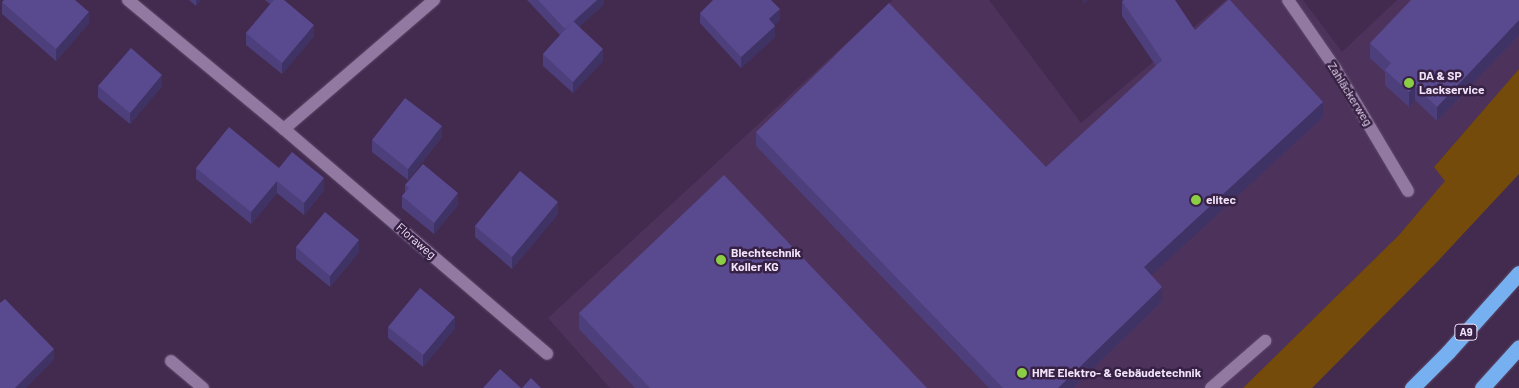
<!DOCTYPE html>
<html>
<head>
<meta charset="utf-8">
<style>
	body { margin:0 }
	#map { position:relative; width:1519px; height:388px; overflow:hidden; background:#422b4f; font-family:Barlow,sans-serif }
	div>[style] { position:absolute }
	.built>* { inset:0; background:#4d335c }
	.green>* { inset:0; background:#744b0a }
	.roads { filter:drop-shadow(0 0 1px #5c4867) drop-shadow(0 0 1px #5c4867) }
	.service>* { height:12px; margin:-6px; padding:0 6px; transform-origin:6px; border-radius:6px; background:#9279a2 }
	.minor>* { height:12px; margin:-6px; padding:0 6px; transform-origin:6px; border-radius:6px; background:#9279a2 }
	.motorway>* { height:15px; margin:-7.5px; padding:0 7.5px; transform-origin:7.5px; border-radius:7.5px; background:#76b0f0 }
	.wall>* { inset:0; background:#4d3f7b }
	.shaded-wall>* { inset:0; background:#3e3364 }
	.building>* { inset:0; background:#59498f }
	.dots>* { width:14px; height:14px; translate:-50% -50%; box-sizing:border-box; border:2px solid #372144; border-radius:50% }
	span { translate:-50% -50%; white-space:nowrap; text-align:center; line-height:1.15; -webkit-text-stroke:5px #372144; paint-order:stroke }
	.shield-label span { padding:1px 4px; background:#372144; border:1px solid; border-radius:4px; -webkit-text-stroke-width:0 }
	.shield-label { font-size:11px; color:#f1e3fa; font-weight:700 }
	.poi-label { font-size:12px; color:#f1e3fa; font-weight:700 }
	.left { translate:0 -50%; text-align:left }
	.street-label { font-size:12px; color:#f1e3fa }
</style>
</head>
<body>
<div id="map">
	<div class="built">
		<i style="clip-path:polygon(893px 0,989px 0,1081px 123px,1226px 0,1303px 0,1342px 52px,1397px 0,1519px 0,1519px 69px,1434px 167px,1446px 181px,1399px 235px,1243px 388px,610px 388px,548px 318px)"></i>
	</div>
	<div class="green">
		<i style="clip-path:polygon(1519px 69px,1519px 174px,1437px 262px,1312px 388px,1243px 388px,1399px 235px,1445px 181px,1434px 167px)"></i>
	</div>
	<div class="roads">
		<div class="service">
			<i style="left:171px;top:361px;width:42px;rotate:40.2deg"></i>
		</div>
		<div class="minor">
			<i style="left:128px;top:0;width:202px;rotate:39.6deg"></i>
			<i style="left:284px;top:129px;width:346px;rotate:40.5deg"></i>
			<i style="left:1288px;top:0;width:83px;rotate:55.3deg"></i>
			<i style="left:1335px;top:68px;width:143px;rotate:59.3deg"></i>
			<i style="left:284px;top:129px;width:198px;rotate:-40.7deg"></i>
			<i style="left:1211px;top:388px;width:72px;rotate:-41deg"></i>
		</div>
		<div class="motorway">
			<i style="left:1412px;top:388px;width:51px;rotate:-45deg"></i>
			<i style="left:1448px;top:352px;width:106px;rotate:-48.1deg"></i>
			<i style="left:1482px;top:388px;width:55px;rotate:-47.9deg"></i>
		</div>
	</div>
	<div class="wall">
		<i style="clip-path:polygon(189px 0,201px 0,196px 6px)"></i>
		<i style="clip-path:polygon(265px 0,284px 0,314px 36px,282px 74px,246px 45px,246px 33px,270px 4px)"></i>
		<i style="clip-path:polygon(527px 0,604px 0,604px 4px,579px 27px,603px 61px,573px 93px,543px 66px,543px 54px,560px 35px)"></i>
		<i style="clip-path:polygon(1519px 0,1519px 35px,1437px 121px,1415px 100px,1409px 107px,1385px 85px,1385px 72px,1370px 58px,1370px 43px)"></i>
		<i style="clip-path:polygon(1122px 1px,1195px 30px,1323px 117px,1151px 275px,1162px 301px,1073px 388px,989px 388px,756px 146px,756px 132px,1046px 167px,1156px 66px,1122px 16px)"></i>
		<i style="clip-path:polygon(2px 2px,89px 23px,56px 61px,2px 14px)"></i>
		<i style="clip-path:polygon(700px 13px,780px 20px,774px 25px,775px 37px,741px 68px,700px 23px)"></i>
		<i style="clip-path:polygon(98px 86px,162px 86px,130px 124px,98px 98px)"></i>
		<i style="clip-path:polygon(442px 137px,408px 180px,372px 152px,372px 140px)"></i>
		<i style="clip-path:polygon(196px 168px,279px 168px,324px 190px,304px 215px,277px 193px,251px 224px,196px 179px)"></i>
		<i style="clip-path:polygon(405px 185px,458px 205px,434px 234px,402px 208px,402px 196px,405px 192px)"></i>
		<i style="clip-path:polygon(558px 214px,512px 269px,475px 237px,475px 226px)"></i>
		<i style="clip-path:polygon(296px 247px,359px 252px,330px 287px,296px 259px)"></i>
		<i style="clip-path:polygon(579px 313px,927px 388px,635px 388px,579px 329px)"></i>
		<i style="clip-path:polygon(388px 327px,455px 328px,423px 367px,388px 338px)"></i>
	</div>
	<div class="shaded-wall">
		<i style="clip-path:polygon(196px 0,201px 0,196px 6px)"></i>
		<i style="clip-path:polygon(597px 0,604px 0,604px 4px,565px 40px,565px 29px)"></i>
		<i style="clip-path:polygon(1083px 0,1088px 0,1083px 4px)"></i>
		<i style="clip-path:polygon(780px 9px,780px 20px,769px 30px,769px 19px)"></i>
		<i style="clip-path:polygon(89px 12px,89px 23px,56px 61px,56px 49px)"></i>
		<i style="clip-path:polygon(1519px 20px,1519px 35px,1437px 121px,1437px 107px)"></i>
		<i style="clip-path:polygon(314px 25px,314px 36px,282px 74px,282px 63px)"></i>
		<i style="clip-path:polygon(775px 26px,775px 37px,741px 68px,741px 57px)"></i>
		<i style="clip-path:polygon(603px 49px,603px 61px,573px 93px,573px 82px)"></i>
		<i style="clip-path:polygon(162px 75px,162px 86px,130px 124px,130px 113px)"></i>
		<i style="clip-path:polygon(1415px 86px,1415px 100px,1409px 107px,1409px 92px)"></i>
		<i style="clip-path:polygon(1323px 102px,1323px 117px,1144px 282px,1144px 267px)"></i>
		<i style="clip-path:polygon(442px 126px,442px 137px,408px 180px,408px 169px)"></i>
		<i style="clip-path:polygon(324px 178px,324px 190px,304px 215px,304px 203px)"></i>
		<i style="clip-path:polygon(277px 181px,277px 193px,251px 224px,251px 212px)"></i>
		<i style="clip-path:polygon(458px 193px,458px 205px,434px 234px,434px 223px)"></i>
		<i style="clip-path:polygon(558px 202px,558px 214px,512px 269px,512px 257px)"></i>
		<i style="clip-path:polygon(359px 240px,359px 252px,330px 287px,330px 276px)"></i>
		<i style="clip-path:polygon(1162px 287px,1162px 301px,1073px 388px,1058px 388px)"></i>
		<i style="clip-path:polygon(455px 317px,455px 328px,423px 367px,423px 355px)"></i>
		<i style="clip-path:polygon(54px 349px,54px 360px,26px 388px,15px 388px)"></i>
	</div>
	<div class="building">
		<i style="clip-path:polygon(4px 0,75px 0,89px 12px,56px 49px,2px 2px)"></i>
		<i style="clip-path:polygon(274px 0,284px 0,314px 25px,282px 63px,246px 33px)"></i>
		<i style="clip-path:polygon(538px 0,597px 0,565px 29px)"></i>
		<i style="clip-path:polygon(713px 0,771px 0,780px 9px,769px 19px,775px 26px,741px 57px,700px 13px)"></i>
		<i style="clip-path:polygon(1124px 0,1175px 0,1195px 30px,1228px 0,1230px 0,1323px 102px,1144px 267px,1162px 287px,1058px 388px,1003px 388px,756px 132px,889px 3px,1046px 167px,1162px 60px,1122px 1px)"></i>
		<i style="clip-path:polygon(1411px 0,1519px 0,1519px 20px,1437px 107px,1415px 86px,1409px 92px,1385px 70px,1391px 63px,1370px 43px)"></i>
		<i style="clip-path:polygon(573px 21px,603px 49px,573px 82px,543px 54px)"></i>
		<i style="clip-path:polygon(131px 48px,162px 75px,130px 113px,98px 86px)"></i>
		<i style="clip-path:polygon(405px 98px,442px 126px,408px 169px,372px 140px)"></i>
		<i style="clip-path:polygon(229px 127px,279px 168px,292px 152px,324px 178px,304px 203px,277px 181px,251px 212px,196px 168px)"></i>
		<i style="clip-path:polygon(423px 164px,458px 193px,434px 223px,402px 196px,409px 188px,405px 185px)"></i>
		<i style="clip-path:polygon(520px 171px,558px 202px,512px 257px,475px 226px)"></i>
		<i style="clip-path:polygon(724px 175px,927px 388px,650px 388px,579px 313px)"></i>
		<i style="clip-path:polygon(325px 212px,359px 240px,330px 276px,296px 247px)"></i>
		<i style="clip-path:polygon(420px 288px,455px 317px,423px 355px,388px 327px)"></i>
		<i style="clip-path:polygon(5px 299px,54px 349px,15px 388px,0 388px,0 303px)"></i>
		<i style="clip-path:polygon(500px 369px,521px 388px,483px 388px)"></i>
		<i style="clip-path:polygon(531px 378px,541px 388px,522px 388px)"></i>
	</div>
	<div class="dots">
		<i style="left:1409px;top:83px;background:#8bce46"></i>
		<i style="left:1196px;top:200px;background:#8bce46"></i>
		<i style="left:721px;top:260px;background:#8bce46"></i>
		<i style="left:1022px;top:373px;background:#8bce46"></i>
	</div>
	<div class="shield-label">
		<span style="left:1466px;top:332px">A9</span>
	</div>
	<div class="poi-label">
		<span class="left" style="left:1419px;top:83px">DA &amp; SP<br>Lackservice</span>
		<span class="left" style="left:1206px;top:200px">elitec</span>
		<span class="left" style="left:731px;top:260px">Blechtechnik<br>Koller KG</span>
		<span class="left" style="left:1032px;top:373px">HME Elektro- &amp; Gebäudetechnik</span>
	</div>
	<div class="street-label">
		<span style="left:1350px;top:94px;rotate:58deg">Zahläckerweg</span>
		<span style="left:416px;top:241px;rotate:41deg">Floraweg</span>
	</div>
</div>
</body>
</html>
